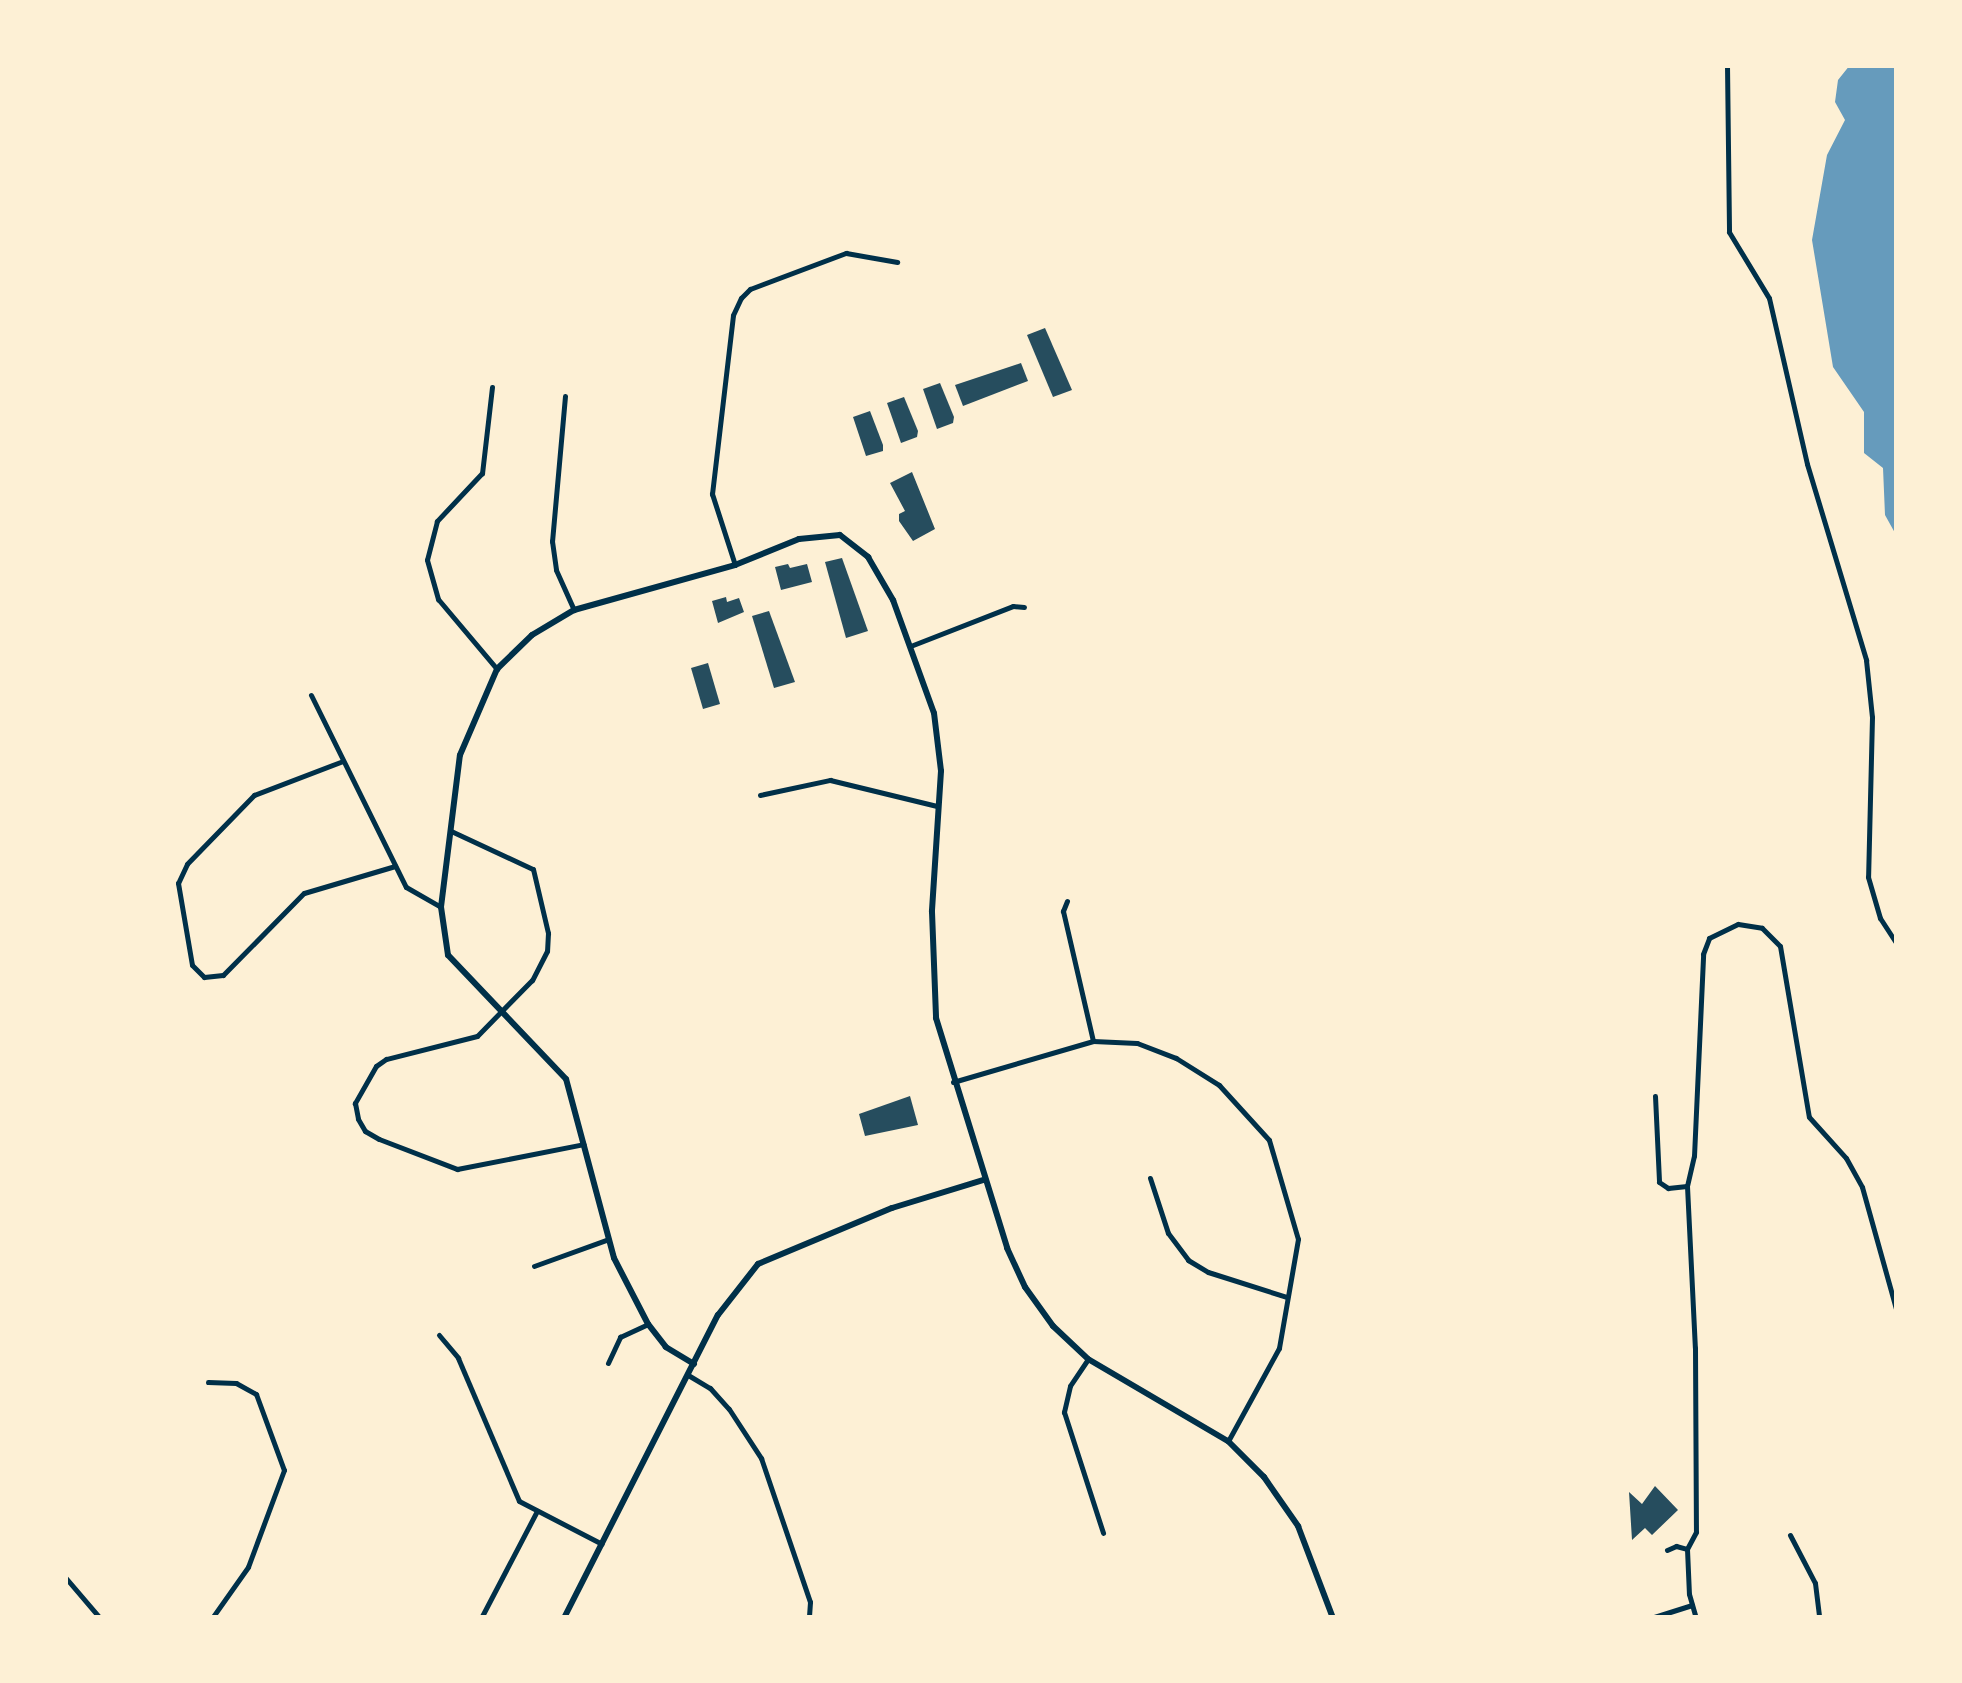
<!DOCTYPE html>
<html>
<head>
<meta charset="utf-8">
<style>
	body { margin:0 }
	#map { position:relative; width:1962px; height:1683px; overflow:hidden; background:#fdf0d5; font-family:Lato,sans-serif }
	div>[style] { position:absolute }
	.water>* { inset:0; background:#669bbc }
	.building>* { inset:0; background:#264d5e }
	.minor>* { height:5px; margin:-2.5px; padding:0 2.5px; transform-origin:2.5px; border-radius:2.5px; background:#003049 }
	.tertiary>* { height:6px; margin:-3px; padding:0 3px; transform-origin:3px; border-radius:3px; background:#003049 }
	span { translate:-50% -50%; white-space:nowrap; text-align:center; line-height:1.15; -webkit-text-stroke:8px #fdf0d5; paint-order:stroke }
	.frame { position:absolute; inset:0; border:68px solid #fdf0d5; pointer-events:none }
</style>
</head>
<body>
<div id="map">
	<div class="water">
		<i style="clip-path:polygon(1850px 65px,1897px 65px,1897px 565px,1895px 533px,1885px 515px,1883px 468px,1864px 453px,1864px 412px,1833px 367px,1812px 240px,1827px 155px,1845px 120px,1835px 102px,1838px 80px)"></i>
	</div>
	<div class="building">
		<i style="clip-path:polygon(1045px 328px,1072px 390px,1053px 397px,1027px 335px)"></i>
		<i style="clip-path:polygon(1021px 363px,1028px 381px,963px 406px,955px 385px)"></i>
		<i style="clip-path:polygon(940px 383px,954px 417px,953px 423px,937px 429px,923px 389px)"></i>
		<i style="clip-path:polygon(904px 397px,918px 431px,917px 437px,901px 443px,887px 403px)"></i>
		<i style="clip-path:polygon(870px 411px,883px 445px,883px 451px,866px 456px,853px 417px)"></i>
		<i style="clip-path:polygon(912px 472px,935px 529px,913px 541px,899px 521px,899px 514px,905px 511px,890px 483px)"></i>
		<i style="clip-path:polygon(842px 558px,868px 631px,846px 638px,825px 562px)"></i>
		<i style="clip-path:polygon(788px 564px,790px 568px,807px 564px,812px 582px,781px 590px,775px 567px)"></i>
		<i style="clip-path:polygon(726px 597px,727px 602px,739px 598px,744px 612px,718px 623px,712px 601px)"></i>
		<i style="clip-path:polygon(769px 611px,795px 682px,774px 688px,752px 616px)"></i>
		<i style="clip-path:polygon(708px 663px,720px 704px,703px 709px,691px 668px)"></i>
		<i style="clip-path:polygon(910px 1096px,918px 1125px,865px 1136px,859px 1114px)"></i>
		<i style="clip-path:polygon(1655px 1486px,1678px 1510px,1652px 1535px,1645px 1528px,1632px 1540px,1629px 1492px,1642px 1504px)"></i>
	</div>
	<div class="minor">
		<i style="left:1727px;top:65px;width:167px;rotate:89.3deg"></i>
		<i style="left:1729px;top:232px;width:77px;rotate:58.8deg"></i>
		<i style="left:1769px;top:298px;width:170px;rotate:77.1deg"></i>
		<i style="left:1807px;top:464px;width:205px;rotate:73.2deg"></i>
		<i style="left:1866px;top:660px;width:57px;rotate:84deg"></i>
		<i style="left:1872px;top:717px;width:160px;rotate:91.4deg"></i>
		<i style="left:1868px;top:877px;width:43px;rotate:73.7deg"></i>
		<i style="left:1880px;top:918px;width:31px;rotate:57deg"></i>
		<i style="left:492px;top:387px;width:87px;rotate:96.6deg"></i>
		<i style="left:482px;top:473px;width:66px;rotate:133.2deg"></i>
		<i style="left:437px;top:521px;width:40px;rotate:104.4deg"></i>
		<i style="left:427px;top:560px;width:41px;rotate:74.2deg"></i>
		<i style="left:438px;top:599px;width:92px;rotate:49.9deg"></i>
		<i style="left:565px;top:396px;width:146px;rotate:95.1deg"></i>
		<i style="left:552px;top:541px;width:29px;rotate:82deg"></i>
		<i style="left:556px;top:570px;width:44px;rotate:65.8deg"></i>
		<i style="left:735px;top:565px;width:75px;rotate:-107.9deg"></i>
		<i style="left:712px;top:494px;width:180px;rotate:-83.3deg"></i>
		<i style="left:733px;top:315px;width:19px;rotate:-65deg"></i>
		<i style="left:741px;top:298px;width:13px;rotate:-45deg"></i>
		<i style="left:750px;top:289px;width:103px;rotate:-20.6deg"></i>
		<i style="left:846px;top:253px;width:52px;rotate:10deg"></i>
		<i style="left:913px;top:645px;width:107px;rotate:-21.3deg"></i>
		<i style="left:1013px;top:606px;width:11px;rotate:5deg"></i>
		<i style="left:311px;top:695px;width:214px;rotate:63.7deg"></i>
		<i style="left:406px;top:887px;width:40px;rotate:29.7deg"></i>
		<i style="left:343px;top:761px;width:95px;rotate:159.1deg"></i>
		<i style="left:254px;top:795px;width:96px;rotate:134.2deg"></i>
		<i style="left:187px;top:864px;width:21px;rotate:115deg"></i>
		<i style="left:178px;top:883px;width:83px;rotate:80.3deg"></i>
		<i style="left:192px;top:965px;width:17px;rotate:45deg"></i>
		<i style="left:204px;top:977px;width:19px;rotate:-6deg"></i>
		<i style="left:223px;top:975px;width:115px;rotate:-45.4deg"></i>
		<i style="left:304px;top:893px;width:95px;rotate:-16.5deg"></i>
		<i style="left:760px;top:795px;width:72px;rotate:-12.1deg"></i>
		<i style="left:830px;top:780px;width:110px;rotate:13.7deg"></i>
		<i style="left:451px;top:831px;width:90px;rotate:24.9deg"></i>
		<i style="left:533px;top:869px;width:66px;rotate:76.8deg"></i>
		<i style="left:548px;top:933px;width:18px;rotate:93deg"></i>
		<i style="left:547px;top:951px;width:33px;rotate:117deg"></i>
		<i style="left:532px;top:980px;width:78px;rotate:134.5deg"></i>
		<i style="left:477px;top:1036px;width:94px;rotate:165.8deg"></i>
		<i style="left:386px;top:1059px;width:12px;rotate:145deg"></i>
		<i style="left:376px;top:1066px;width:43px;rotate:119.6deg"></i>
		<i style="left:355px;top:1103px;width:16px;rotate:79deg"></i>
		<i style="left:358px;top:1119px;width:14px;rotate:60deg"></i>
		<i style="left:365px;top:1131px;width:16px;rotate:30deg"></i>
		<i style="left:379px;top:1139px;width:84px;rotate:21deg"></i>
		<i style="left:457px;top:1169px;width:129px;rotate:-11.1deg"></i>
		<i style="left:1067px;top:901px;width:11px;rotate:112deg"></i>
		<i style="left:1063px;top:911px;width:133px;rotate:77deg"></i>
		<i style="left:953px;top:1082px;width:146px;rotate:-16.3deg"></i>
		<i style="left:1093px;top:1041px;width:44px;rotate:2.6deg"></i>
		<i style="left:1137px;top:1043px;width:42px;rotate:21deg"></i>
		<i style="left:1176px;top:1058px;width:51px;rotate:32.1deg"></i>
		<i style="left:1219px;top:1085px;width:74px;rotate:47.7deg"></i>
		<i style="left:1269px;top:1140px;width:103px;rotate:73.7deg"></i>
		<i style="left:1298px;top:1239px;width:111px;rotate:99.9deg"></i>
		<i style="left:1279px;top:1348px;width:106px;rotate:118.7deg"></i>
		<i style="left:1655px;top:1096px;width:86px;rotate:87.3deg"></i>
		<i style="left:1659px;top:1182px;width:11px;rotate:34deg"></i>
		<i style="left:1668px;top:1188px;width:19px;rotate:-6deg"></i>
		<i style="left:1687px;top:1186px;width:31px;rotate:-77deg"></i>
		<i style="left:1694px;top:1156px;width:202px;rotate:-87.4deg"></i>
		<i style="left:1703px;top:954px;width:17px;rotate:-69deg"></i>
		<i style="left:1709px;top:938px;width:32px;rotate:-26deg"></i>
		<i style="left:1738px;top:924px;width:24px;rotate:9deg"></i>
		<i style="left:1762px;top:928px;width:25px;rotate:45deg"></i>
		<i style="left:1780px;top:946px;width:173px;rotate:80.4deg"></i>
		<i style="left:1809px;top:1117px;width:55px;rotate:47.9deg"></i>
		<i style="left:1846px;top:1158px;width:33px;rotate:61deg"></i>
		<i style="left:1862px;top:1187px;width:130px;rotate:74.4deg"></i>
		<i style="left:1150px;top:1178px;width:58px;rotate:71.9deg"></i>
		<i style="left:1168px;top:1233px;width:34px;rotate:53deg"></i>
		<i style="left:1188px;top:1260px;width:23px;rotate:31deg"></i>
		<i style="left:1208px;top:1272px;width:83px;rotate:17.6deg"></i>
		<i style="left:1687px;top:1186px;width:162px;rotate:87.2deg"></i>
		<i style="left:1695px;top:1348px;width:184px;rotate:89.7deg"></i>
		<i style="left:1696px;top:1532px;width:19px;rotate:118deg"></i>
		<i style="left:534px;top:1266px;width:77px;rotate:-19.9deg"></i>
		<i style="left:439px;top:1335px;width:30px;rotate:50deg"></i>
		<i style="left:458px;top:1358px;width:155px;rotate:66.9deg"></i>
		<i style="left:519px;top:1501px;width:93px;rotate:27.4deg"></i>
		<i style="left:1088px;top:1359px;width:32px;rotate:124deg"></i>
		<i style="left:1070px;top:1386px;width:27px;rotate:103deg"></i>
		<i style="left:1064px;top:1412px;width:127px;rotate:72.1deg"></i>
		<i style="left:608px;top:1363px;width:29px;rotate:-65deg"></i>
		<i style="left:620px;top:1337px;width:31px;rotate:-25deg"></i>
		<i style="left:688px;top:1375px;width:26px;rotate:31deg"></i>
		<i style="left:710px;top:1388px;width:28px;rotate:48deg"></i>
		<i style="left:729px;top:1409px;width:59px;rotate:56.9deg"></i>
		<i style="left:761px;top:1458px;width:152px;rotate:71.2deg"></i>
		<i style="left:810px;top:1602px;width:16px;rotate:94deg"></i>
		<i style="left:208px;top:1382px;width:28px;rotate:2deg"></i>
		<i style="left:236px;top:1383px;width:23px;rotate:29deg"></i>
		<i style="left:256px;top:1394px;width:81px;rotate:69.8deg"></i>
		<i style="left:284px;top:1470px;width:103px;rotate:110.4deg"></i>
		<i style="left:248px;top:1567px;width:62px;rotate:125.2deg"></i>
		<i style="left:1790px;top:1535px;width:54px;rotate:62.5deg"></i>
		<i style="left:1815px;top:1583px;width:35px;rotate:83deg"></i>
		<i style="left:1667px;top:1550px;width:10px;rotate:-24deg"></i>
		<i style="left:1676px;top:1546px;width:11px;rotate:15deg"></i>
		<i style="left:1687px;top:1549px;width:45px;rotate:87.5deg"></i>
		<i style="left:1689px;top:1594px;width:25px;rotate:74deg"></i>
		<i style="left:65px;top:1577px;width:54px;rotate:49.5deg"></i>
		<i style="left:481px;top:1618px;width:121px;rotate:-62.4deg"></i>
		<i style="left:1651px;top:1618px;width:43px;rotate:-17.6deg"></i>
	</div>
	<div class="tertiary">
		<i style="left:694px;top:1364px;width:33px;rotate:-149deg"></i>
		<i style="left:666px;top:1347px;width:29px;rotate:-128deg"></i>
		<i style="left:648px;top:1324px;width:74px;rotate:-117.3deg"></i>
		<i style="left:614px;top:1258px;width:185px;rotate:-105deg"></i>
		<i style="left:566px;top:1079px;width:171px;rotate:-133.6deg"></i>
		<i style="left:448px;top:955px;width:49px;rotate:-98.3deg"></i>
		<i style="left:441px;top:907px;width:153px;rotate:-82.9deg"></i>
		<i style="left:460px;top:755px;width:94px;rotate:-66.7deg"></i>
		<i style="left:497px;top:669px;width:49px;rotate:-44.2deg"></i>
		<i style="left:532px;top:635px;width:49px;rotate:-30.8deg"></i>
		<i style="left:574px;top:610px;width:167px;rotate:-15.6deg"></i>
		<i style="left:735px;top:565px;width:69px;rotate:-22.1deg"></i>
		<i style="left:799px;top:539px;width:41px;rotate:-5.6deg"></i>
		<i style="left:840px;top:535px;width:36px;rotate:38deg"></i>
		<i style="left:868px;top:557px;width:50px;rotate:59.8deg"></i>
		<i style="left:893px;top:600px;width:120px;rotate:70.1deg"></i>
		<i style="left:934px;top:713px;width:58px;rotate:83.1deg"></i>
		<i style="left:941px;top:771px;width:141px;rotate:93.7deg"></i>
		<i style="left:932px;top:912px;width:106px;rotate:87.8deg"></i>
		<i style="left:936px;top:1018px;width:241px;rotate:72.8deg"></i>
		<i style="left:1007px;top:1248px;width:43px;rotate:65.2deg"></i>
		<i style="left:1025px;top:1287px;width:48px;rotate:54.3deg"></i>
		<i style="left:1053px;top:1326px;width:48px;rotate:43.3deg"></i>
		<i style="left:1088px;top:1359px;width:162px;rotate:30.4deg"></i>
		<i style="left:1228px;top:1441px;width:51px;rotate:45deg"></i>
		<i style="left:1264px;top:1477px;width:60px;rotate:55.2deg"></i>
		<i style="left:1298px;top:1526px;width:98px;rotate:69.2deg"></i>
		<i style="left:564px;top:1618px;width:340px;rotate:-63.1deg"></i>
		<i style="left:718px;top:1315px;width:65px;rotate:-51.9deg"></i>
		<i style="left:758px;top:1264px;width:145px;rotate:-22.7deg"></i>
		<i style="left:892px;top:1208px;width:95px;rotate:-17.1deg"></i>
	</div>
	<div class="frame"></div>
</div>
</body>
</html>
